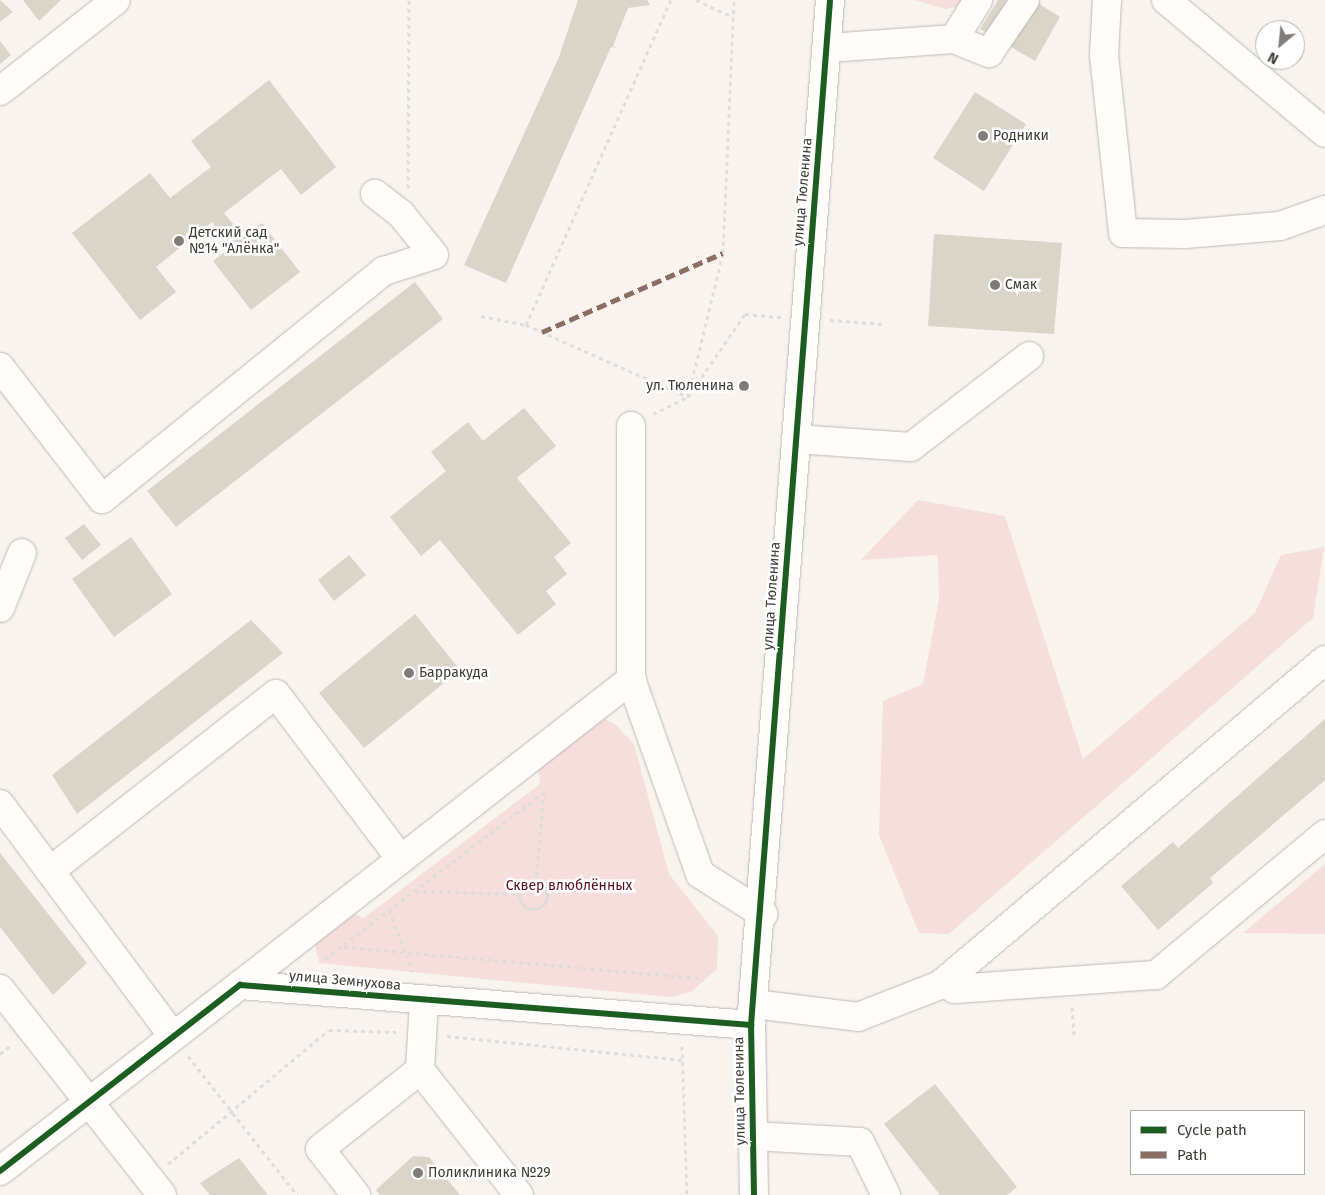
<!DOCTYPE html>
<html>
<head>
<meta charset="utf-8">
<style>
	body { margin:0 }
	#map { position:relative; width:1325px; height:1195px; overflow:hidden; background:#f8f3ee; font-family:"Fira Sans",sans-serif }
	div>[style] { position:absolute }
	.green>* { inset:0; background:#f5dedc }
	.building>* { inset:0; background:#dbd4c8 }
	.path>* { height:3px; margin-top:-1.5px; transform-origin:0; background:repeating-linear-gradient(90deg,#dedddb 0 4px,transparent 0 8px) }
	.path>.ring { margin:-1.5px; padding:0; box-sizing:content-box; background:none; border:3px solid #dedddb; border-radius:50% }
	.roads { filter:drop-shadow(0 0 1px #bebab6) drop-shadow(0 0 1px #bebab6) }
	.minor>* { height:28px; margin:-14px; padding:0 14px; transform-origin:14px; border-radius:14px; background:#fefdfc }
	.quiet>* { height:5px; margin-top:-2.5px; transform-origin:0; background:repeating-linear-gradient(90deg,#8d6e63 0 10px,transparent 0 15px) }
	.cycleway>* { height:6px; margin:-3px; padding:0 3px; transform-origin:3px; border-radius:3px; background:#1b5e20 }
	.dots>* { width:14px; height:14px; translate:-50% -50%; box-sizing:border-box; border:2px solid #fff; border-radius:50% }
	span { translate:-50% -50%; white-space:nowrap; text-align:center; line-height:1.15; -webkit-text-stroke:5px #fff; paint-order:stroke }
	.poi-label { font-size:14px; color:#403c38 }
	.left { translate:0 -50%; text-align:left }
	.right { translate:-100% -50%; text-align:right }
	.street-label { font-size:14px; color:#403c38 }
	.park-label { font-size:14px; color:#57121e }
	.legend { position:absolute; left:1130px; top:1110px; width:175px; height:65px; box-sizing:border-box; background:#fff; border:1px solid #b3b1af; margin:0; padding:6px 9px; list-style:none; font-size:15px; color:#403c38 }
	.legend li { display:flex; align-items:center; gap:10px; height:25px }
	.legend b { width:25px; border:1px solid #b3b1af }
	.north { position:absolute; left:1255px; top:20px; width:50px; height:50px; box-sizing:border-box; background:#fff; border:1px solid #b3b1af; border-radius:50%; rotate:208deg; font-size:14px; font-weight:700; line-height:20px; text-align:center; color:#403c38 }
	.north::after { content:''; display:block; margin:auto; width:18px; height:22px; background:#807c78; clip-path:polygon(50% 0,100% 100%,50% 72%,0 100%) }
</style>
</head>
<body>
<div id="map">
	<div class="green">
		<i style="clip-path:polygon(914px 0,964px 0,962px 6px,946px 9px)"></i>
		<i style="clip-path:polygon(918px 500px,1005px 516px,1083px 759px,1255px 613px,1281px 555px,1324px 547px,1313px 618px,949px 934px,919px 933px,879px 835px,883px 701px,923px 684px,939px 600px,938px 555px,861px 560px)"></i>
		<i style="clip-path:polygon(597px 714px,617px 726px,634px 744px,669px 874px,718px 936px,717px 969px,691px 992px,671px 997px,319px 963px,314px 940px,346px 910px,364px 918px,540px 784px,537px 760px)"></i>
		<i style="clip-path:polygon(1325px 864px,1325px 934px,1243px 933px)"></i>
	</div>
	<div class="building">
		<i style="clip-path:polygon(0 0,13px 12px,0 22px)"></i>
		<i style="clip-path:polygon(23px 0,61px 0,39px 21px)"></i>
		<i style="clip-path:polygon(578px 0,647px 0,650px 5px,628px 8px,613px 46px,617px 48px,611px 47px,506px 283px,464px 265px,559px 57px)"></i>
		<i style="clip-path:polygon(998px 0,1033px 0,1060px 17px,1035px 61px,980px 29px)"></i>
		<i style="clip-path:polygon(0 41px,11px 55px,0 64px)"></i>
		<i style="clip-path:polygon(269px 80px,336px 167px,301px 195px,281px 169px,224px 213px,244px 237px,262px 223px,300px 272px,251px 310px,213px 261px,231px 247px,212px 222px,156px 267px,176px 292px,140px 320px,72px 233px,150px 173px,170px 198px,211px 167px,191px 141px)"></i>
		<i style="clip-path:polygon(975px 92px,1026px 124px,984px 191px,933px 158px)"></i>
		<i style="clip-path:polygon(934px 234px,1062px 243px,1054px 334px,928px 326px)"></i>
		<i style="clip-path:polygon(415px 282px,443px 319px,176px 527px,147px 491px)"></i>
		<i style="clip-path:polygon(524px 408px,556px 446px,517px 478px,571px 543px,554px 557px,567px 574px,546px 591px,556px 604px,518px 635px,440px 540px,421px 556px,390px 517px,446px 471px,431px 452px,468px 422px,483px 441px)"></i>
		<i style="clip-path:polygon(84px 524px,101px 545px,82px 560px,65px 538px)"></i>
		<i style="clip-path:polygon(131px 537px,172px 594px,114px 637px,72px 579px)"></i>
		<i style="clip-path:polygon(349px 555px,366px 575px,334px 601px,318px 580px)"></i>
		<i style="clip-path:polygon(415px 614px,460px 670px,364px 748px,319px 693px)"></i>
		<i style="clip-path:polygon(251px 620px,283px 653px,77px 814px,52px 775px)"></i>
		<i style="clip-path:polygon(1325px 719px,1325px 780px,1210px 878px,1213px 883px,1158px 930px,1121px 886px,1173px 842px,1178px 848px)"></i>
		<i style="clip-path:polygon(0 853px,87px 963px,53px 995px,0 927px)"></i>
		<i style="clip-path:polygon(935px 1084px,1017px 1187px,1007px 1195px,940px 1195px,884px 1124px)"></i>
		<i style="clip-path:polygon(413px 1156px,429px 1157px,460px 1195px,380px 1195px,376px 1190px)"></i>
		<i style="clip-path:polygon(239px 1158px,268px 1195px,210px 1195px,200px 1183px)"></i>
	</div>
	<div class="path">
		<i style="left:696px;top:0;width:41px;rotate:24.7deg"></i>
		<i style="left:408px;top:188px;width:188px;rotate:-89.7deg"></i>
		<i style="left:481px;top:316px;width:46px;rotate:11.3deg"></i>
		<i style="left:526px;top:325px;width:177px;rotate:24deg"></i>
		<i style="left:688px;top:397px;width:101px;rotate:-55.5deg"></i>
		<i style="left:745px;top:314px;width:37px;rotate:5deg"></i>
		<i style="left:830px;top:320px;width:52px;rotate:4.4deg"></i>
		<i style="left:526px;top:325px;width:356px;rotate:-66deg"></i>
		<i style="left:653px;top:414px;width:39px;rotate:-26deg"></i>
		<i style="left:688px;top:397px;width:148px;rotate:-76.3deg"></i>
		<i style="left:723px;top:253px;width:253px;rotate:-87.5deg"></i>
		<i class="ring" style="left:519px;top:881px;width:25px;height:25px"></i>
		<i style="left:415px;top:891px;width:104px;rotate:1.7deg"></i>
		<i style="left:389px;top:910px;width:66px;rotate:68.8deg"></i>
		<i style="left:344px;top:947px;width:356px;rotate:5deg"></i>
		<i style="left:325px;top:959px;width:275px;rotate:-37.3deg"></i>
		<i style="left:544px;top:792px;width:89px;rotate:95.1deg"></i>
		<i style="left:1072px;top:1007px;width:31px;rotate:86deg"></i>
		<i style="left:447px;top:1036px;width:237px;rotate:5.8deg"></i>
		<i style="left:682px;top:1046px;width:149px;rotate:88.1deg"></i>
		<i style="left:0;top:1054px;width:14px;rotate:-39deg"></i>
		<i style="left:188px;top:1056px;width:177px;rotate:51.9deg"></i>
		<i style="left:168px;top:1164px;width:209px;rotate:-39.8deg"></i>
		<i style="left:329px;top:1030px;width:67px;rotate:1.7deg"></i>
	</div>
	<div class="roads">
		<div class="minor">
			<i style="left:1107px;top:0;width:55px;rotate:93.1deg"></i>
			<i style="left:1104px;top:55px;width:179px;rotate:83.9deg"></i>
			<i style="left:1123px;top:233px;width:62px;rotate:0.9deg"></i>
			<i style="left:1185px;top:234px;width:95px;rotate:-4.8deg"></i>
			<i style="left:1280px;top:226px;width:48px;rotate:-19.6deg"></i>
			<i style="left:1166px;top:0;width:207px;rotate:39.9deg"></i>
			<i style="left:954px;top:39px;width:38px;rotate:22deg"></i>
			<i style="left:989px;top:53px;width:64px;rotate:-55.8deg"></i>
			<i style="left:828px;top:48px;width:126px;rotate:-4.1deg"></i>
			<i style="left:954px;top:39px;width:46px;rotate:-58.4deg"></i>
			<i style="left:0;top:91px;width:147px;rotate:-38.1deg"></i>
			<i style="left:0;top:367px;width:167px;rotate:52.3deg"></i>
			<i style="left:102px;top:499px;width:363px;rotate:-39deg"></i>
			<i style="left:384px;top:271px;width:52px;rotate:-17.7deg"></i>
			<i style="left:434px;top:255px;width:53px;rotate:-128.8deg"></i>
			<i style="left:401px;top:214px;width:33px;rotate:-142deg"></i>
			<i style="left:631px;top:426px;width:253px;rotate:90deg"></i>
			<i style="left:796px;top:439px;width:115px;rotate:4deg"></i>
			<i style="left:911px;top:447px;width:149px;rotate:-37.6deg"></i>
			<i style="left:0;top:608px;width:59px;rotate:-68.2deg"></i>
			<i style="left:0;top:804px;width:288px;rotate:53.3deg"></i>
			<i style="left:50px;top:871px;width:287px;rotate:-38.1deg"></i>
			<i style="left:276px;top:694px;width:207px;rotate:52.9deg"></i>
			<i style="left:240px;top:985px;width:497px;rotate:-38deg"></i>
			<i style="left:631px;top:679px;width:207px;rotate:70.5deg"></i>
			<i style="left:700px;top:874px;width:75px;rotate:32.4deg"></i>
			<i style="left:0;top:989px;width:262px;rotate:51.8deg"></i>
			<i style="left:954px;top:989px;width:202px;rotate:-4deg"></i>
			<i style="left:1156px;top:975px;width:220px;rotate:-39.8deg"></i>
			<i style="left:424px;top:1001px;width:69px;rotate:93.3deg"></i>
			<i style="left:420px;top:1070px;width:159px;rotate:51.6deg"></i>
			<i style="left:754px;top:1004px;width:105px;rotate:7.1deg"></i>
			<i style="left:858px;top:1017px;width:88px;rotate:-21.3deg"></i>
			<i style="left:940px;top:985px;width:504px;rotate:-40.17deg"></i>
			<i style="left:753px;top:1136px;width:107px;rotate:3.2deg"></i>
			<i style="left:860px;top:1142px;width:59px;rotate:63.9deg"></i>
			<i style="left:0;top:1171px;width:304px;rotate:-37.8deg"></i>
			<i style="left:240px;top:985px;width:513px;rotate:4.48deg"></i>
			<i style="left:356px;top:1195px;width:58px;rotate:-128deg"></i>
			<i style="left:320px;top:1149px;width:127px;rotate:-38.3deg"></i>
			<i style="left:754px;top:1195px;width:170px;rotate:-91deg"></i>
			<i style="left:751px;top:1025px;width:1028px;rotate:-85.59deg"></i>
		</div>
	</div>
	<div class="quiet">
		<i style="left:542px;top:332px;width:197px;rotate:-23.6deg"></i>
	</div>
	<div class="cycleway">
		<i style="left:0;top:1171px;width:304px;rotate:-37.8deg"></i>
		<i style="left:240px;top:985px;width:513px;rotate:4.48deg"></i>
		<i style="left:754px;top:1195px;width:170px;rotate:-91deg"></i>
		<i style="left:751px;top:1025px;width:1028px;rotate:-85.59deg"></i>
	</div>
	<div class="dots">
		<i style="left:983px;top:136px;background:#807c78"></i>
		<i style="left:179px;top:241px;background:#807c78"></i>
		<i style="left:995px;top:285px;background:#807c78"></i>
		<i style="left:744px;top:386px;background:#807c78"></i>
		<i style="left:409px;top:673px;background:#807c78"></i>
		<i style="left:418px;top:1173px;background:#807c78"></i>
	</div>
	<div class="poi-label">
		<span class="left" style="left:993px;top:136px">Родники</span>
		<span class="left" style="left:189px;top:241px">Детский сад<br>№14 "Алёнка"</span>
		<span class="left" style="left:1005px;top:285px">Смак</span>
		<span class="right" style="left:734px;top:386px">ул. Тюленина</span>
		<span class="left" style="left:419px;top:673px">Барракуда</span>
		<span class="left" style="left:428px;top:1173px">Поликлиника №29</span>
	</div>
	<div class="street-label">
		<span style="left:803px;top:192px;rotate:-85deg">улица Тюленина</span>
		<span style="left:772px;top:596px;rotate:-86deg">улица Тюленина</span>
		<span style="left:345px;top:981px;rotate:5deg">улица Земнухова</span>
		<span style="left:740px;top:1091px;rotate:-91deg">улица Тюленина</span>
	</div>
	<div class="park-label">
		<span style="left:569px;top:886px">Сквер влюблённых</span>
	</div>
	<ul class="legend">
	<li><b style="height:6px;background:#1b5e20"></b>Cycle path</li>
	<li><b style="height:6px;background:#8d6e63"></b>Path</li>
	</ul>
	<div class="north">N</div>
</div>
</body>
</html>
